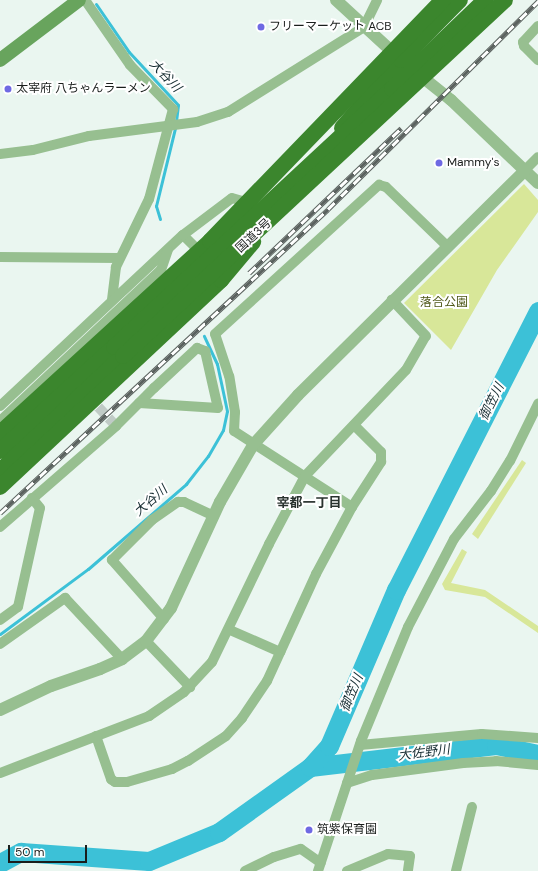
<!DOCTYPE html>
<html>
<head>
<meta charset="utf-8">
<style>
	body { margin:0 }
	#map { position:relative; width:538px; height:871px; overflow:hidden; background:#eaf6f0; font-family:"DM Sans","Noto Sans JP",sans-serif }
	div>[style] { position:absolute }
	.green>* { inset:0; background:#d8e799 }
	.stream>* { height:3px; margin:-1.5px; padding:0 1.5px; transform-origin:1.5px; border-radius:1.5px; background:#3cc1d7 }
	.river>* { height:19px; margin:-9.5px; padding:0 9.5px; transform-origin:9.5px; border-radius:9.5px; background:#3cc1d7 }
	.minor-tunnel>* { height:10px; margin-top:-5px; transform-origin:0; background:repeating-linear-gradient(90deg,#c0cbc6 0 10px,transparent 0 15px) }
	.minor>* { height:10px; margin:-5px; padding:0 5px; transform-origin:5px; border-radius:5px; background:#97bf90 }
	.tertiary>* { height:12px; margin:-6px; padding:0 6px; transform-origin:6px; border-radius:6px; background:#97bf90 }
	.secondary>* { height:14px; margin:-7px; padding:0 7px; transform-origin:7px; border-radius:7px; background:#68a45d }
	.trunk>* { height:16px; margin:-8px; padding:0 8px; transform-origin:8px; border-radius:8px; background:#3b862d }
	.rail>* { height:4.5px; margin-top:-2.25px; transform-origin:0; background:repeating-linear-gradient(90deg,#fff 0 9px,#5b625f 0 18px); box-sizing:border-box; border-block:1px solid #5b625f }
	.trunk-bridge>* { height:16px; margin:-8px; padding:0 8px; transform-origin:8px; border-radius:8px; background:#3b862d }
	.dots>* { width:11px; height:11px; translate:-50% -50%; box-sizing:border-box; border:2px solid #fff; border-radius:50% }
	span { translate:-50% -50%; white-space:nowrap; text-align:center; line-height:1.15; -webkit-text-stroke:4px #fff; paint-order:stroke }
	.poi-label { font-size:12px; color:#1a1e1c }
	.left { translate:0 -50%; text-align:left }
	.street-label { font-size:12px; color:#1a1e1c }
	.park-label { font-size:12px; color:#4e5717 }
	.water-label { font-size:13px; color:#182e33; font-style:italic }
	.neighbourhood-label { font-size:13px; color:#29322e; font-weight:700 }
	.scale { position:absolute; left:8px; top:845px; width:79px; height:18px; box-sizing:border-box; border:2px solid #1a1e1c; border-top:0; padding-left:5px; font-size:12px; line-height:14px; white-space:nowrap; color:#1a1e1c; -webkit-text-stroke:3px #fff; paint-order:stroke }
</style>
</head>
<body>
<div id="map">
	<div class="green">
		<i style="clip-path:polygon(524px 184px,538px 200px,538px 212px,497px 270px,451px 350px,404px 303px)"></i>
		<i style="clip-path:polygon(522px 460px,526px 463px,478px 539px,472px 534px)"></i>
		<i style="clip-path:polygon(462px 549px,467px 552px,451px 583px,485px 590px,538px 626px,538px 633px,485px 597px,445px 590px,442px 584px)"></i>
	</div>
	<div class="stream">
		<i style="left:96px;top:4px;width:58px;rotate:55.5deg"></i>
		<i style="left:129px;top:52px;width:72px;rotate:47.2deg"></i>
		<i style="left:178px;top:105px;width:17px;rotate:97deg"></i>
		<i style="left:160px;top:219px;width:14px;rotate:-107deg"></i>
		<i style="left:156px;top:206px;width:80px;rotate:-76.3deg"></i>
		<i style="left:0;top:634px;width:109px;rotate:-36.5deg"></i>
		<i style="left:88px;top:569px;width:130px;rotate:-40.9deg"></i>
		<i style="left:186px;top:484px;width:36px;rotate:-52deg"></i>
		<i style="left:208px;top:456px;width:30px;rotate:-60deg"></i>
		<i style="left:223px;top:430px;width:19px;rotate:-78deg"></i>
		<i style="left:227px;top:411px;width:48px;rotate:-102deg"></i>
		<i style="left:217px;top:364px;width:31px;rotate:-115deg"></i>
	</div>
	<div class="river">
		<i style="left:310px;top:767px;width:187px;rotate:-6.7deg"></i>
		<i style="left:496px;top:745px;width:43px;rotate:12.1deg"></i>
		<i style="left:0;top:863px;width:24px;rotate:-28deg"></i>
		<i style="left:21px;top:852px;width:128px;rotate:4deg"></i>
		<i style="left:149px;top:861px;width:76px;rotate:-22.5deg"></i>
		<i style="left:219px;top:832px;width:112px;rotate:-35.5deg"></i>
		<i style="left:310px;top:767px;width:28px;rotate:-48deg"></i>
		<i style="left:329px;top:746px;width:170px;rotate:-66.8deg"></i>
		<i style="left:396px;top:590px;width:313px;rotate:-63deg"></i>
	</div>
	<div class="minor-tunnel">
		<i style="left:88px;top:396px;width:41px;rotate:47deg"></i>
	</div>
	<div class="minor">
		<i style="left:85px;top:0;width:79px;rotate:55.3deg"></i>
		<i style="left:130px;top:65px;width:62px;rotate:45.7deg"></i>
		<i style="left:173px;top:109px;width:93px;rotate:104.9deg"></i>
		<i style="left:149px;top:199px;width:76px;rotate:115.9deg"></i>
		<i style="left:116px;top:267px;width:34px;rotate:97deg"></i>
		<i style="left:538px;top:26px;width:22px;rotate:133deg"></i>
		<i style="left:523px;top:42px;width:4px;rotate:76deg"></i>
		<i style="left:524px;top:46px;width:20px;rotate:45deg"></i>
		<i style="left:0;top:154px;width:33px;rotate:-7deg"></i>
		<i style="left:33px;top:150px;width:58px;rotate:-14deg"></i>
		<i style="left:89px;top:136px;width:109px;rotate:-7.4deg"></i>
		<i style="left:197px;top:122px;width:33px;rotate:-18deg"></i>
		<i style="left:228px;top:112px;width:160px;rotate:-32deg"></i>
		<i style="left:364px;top:27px;width:30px;rotate:-64deg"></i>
		<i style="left:525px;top:170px;width:18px;rotate:-45deg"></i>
		<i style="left:183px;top:235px;width:23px;rotate:45deg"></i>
		<i style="left:0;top:257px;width:119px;rotate:0.5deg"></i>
		<i style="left:0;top:406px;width:250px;rotate:-43.1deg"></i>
		<i style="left:183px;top:235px;width:61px;rotate:-37.1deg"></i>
		<i style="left:232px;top:198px;width:18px;rotate:16deg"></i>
		<i style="left:0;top:421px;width:221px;rotate:-43.2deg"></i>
		<i style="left:161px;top:270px;width:21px;rotate:-71deg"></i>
		<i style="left:352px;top:507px;width:140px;rotate:-147.2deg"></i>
		<i style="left:234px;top:431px;width:19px;rotate:-87deg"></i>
		<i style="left:235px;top:412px;width:36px;rotate:-99deg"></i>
		<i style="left:229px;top:376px;width:44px;rotate:-108.4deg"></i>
		<i style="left:215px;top:334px;width:222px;rotate:-42.3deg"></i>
		<i style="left:379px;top:185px;width:7px;rotate:16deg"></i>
		<i style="left:386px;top:187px;width:85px;rotate:44deg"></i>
		<i style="left:0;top:527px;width:154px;rotate:-41deg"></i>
		<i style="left:116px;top:426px;width:54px;rotate:-45deg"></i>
		<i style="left:154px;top:388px;width:59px;rotate:-42.9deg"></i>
		<i style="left:197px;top:348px;width:9px;rotate:21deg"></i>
		<i style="left:205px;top:351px;width:58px;rotate:77.2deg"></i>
		<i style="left:218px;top:408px;width:79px;rotate:-176.4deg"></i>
		<i style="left:164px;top:619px;width:79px;rotate:-131.4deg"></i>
		<i style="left:112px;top:560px;width:57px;rotate:-45deg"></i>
		<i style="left:152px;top:520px;width:32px;rotate:-35deg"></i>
		<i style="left:178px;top:502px;width:6px"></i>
		<i style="left:184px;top:502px;width:33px;rotate:25deg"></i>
		<i style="left:0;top:620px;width:22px;rotate:-36deg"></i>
		<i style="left:18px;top:607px;width:101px;rotate:-77.5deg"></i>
		<i style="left:40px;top:508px;width:13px;rotate:-129deg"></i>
		<i style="left:230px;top:630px;width:55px;rotate:23.7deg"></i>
		<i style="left:146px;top:641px;width:64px;rotate:46.3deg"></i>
		<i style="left:0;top:644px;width:80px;rotate:-35.3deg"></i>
		<i style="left:65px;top:598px;width:83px;rotate:46.9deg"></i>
		<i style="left:96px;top:736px;width:46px;rotate:70.8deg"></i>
		<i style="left:111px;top:779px;width:5px;rotate:37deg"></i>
		<i style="left:115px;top:782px;width:12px"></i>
		<i style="left:127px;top:782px;width:47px;rotate:-16.1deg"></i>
		<i style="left:172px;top:769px;width:18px;rotate:-27deg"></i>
		<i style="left:188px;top:761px;width:45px;rotate:-33.3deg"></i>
		<i style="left:226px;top:736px;width:24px;rotate:-48deg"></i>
		<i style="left:242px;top:718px;width:45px;rotate:-56deg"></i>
		<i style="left:267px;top:681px;width:118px;rotate:-65.4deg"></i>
		<i style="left:316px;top:574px;width:76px;rotate:-61.8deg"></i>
		<i style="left:352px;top:507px;width:54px;rotate:-57.2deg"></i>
		<i style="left:381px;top:462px;width:10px;rotate:-90deg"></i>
		<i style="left:381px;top:452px;width:38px;rotate:-135deg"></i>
		<i style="left:360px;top:745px;width:122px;rotate:-5.2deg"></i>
		<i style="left:482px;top:734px;width:56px;rotate:4.1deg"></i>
		<i style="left:0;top:773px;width:160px;rotate:-20.9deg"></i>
		<i style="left:149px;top:716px;width:42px;rotate:-34.4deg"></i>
		<i style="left:184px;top:692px;width:41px;rotate:-47deg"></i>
		<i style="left:212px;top:662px;width:131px;rotate:-64.2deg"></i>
		<i style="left:269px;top:544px;width:77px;rotate:-62.1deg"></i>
		<i style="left:305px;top:476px;width:146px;rotate:-46.4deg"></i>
		<i style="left:406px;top:370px;width:39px;rotate:-60deg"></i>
		<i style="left:426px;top:336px;width:50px;rotate:-133.4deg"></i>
		<i style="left:347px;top:783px;width:26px;rotate:-18deg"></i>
		<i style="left:372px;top:775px;width:92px;rotate:-7.5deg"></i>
		<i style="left:463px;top:763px;width:33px;rotate:-3deg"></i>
		<i style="left:496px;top:761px;width:42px;rotate:5.4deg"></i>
		<i style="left:245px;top:871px;width:32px;rotate:-26deg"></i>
		<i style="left:274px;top:857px;width:28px;rotate:-17deg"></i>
		<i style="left:301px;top:849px;width:24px;rotate:35deg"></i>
		<i style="left:318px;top:871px;width:137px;rotate:-71.7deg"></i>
		<i style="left:361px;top:741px;width:123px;rotate:-67.6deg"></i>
		<i style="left:408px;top:627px;width:99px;rotate:-62.4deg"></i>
		<i style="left:454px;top:539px;width:61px;rotate:-52.4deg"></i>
		<i style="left:491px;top:491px;width:36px;rotate:-58deg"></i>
		<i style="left:510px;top:461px;width:64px;rotate:-63.8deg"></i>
		<i style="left:347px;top:871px;width:44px;rotate:-22.5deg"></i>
		<i style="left:388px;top:854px;width:22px;rotate:5deg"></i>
		<i style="left:410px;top:856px;width:15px;rotate:98deg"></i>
		<i style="left:456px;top:871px;width:66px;rotate:-76deg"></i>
	</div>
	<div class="tertiary">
		<i style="left:336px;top:0;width:86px;rotate:42.6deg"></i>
		<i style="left:416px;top:72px;width:45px;rotate:38.7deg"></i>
		<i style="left:451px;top:100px;width:120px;rotate:43.7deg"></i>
		<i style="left:0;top:710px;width:56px;rotate:-25.2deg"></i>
		<i style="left:51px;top:686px;width:52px;rotate:-19.1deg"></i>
		<i style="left:100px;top:669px;width:24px;rotate:-24deg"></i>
		<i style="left:122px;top:659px;width:30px;rotate:-37deg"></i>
		<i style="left:146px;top:641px;width:41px;rotate:-52.9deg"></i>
		<i style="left:171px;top:608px;width:117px;rotate:-65.2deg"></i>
		<i style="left:220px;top:502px;width:66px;rotate:-59.9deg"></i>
		<i style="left:253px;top:445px;width:67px;rotate:-48deg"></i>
		<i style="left:298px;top:395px;width:320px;rotate:-44.7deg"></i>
	</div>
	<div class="secondary">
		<i style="left:0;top:60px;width:99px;rotate:-37.2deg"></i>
	</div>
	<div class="trunk">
		<i style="left:342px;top:128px;width:90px;rotate:-49.1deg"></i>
		<i style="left:401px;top:60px;width:84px;rotate:-45.5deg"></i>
		<i style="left:0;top:433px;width:285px;rotate:-42.4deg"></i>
		<i style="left:210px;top:241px;width:335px;rotate:-46deg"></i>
		<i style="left:0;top:451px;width:154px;rotate:-42.4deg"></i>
		<i style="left:0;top:471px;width:168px;rotate:-43.1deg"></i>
		<i style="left:0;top:487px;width:303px;rotate:-43.1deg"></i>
		<i style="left:221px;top:280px;width:50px;rotate:-49.9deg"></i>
	</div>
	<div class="rail">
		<i style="left:249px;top:273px;width:210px;rotate:-43.6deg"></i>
		<i style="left:0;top:513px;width:447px;rotate:-42.8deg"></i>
		<i style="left:328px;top:209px;width:296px;rotate:-44.7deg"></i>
	</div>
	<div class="trunk-bridge">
		<i style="left:114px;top:347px;width:379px;rotate:-42.9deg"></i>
		<i style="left:392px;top:89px;width:129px;rotate:-43.7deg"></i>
		<i style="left:123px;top:356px;width:522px;rotate:-42.98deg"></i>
	</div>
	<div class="dots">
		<i style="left:261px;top:27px;background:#6f69e3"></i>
		<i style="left:8px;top:89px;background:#6f69e3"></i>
		<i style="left:439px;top:163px;background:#6f69e3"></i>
		<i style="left:309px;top:830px;background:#6f69e3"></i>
	</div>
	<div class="poi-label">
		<span class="left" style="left:269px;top:27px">フリーマーケット ACB</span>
		<span class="left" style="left:16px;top:89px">太宰府 八ちゃんラーメン</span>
		<span class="left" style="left:447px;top:163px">Mammy's</span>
		<span class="left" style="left:317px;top:830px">筑紫保育園</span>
	</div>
	<div class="street-label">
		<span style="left:254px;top:236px;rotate:-43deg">国道3号</span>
	</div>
	<div class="park-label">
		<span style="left:444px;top:303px">落合公園</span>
	</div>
	<div class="water-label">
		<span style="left:165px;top:76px;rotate:47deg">大谷川</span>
		<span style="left:492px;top:402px;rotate:-63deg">御笠川</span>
		<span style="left:151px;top:501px;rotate:-41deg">大谷川</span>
		<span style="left:352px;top:693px;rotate:-67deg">御笠川</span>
		<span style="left:424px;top:753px;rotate:-7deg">大佐野川</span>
	</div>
	<div class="neighbourhood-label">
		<span style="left:309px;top:503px">宰都一丁目</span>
	</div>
	<div class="scale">50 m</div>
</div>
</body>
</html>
